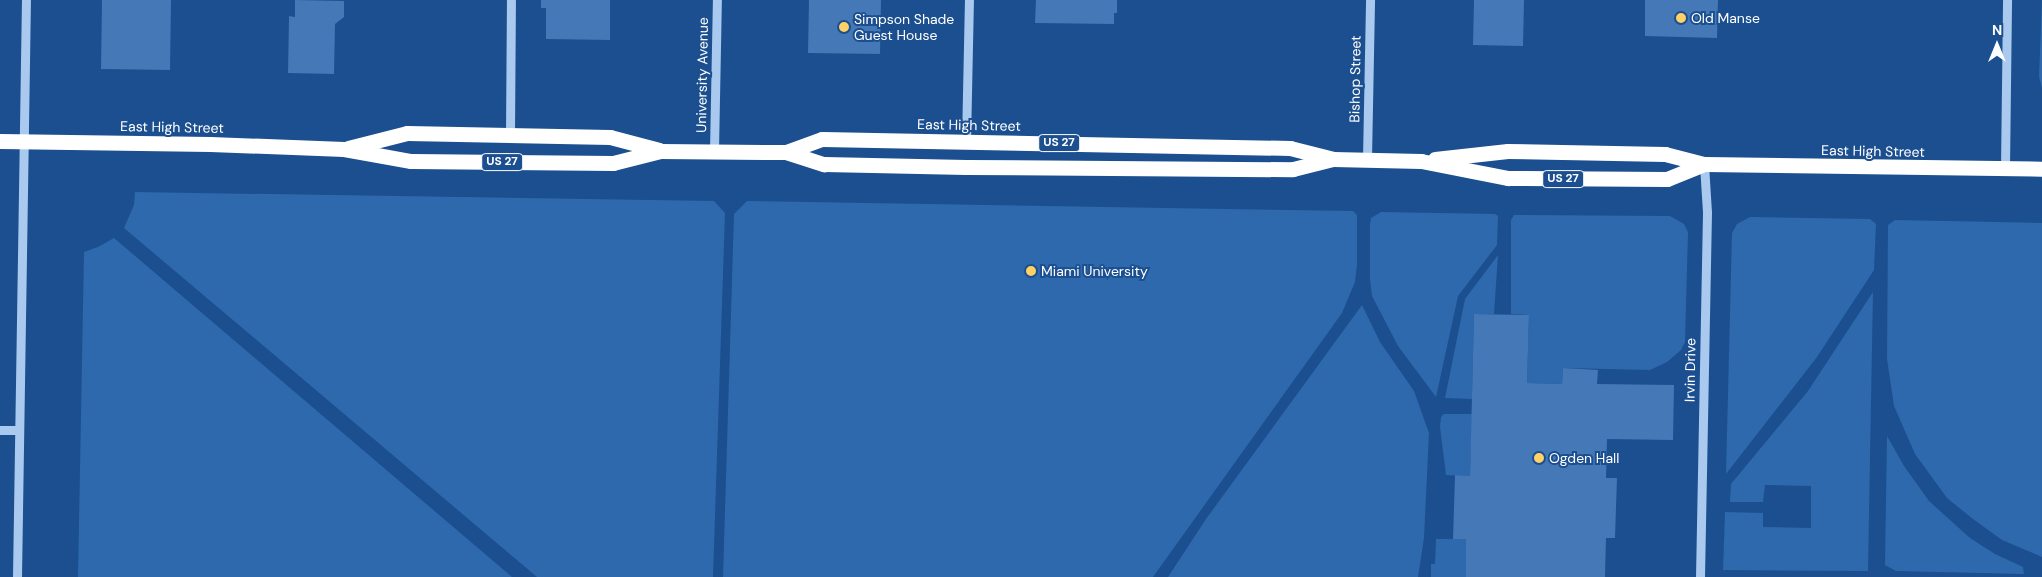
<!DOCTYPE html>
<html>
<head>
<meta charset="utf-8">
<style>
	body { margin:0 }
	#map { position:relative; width:2042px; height:577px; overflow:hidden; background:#1b4f8f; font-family:"DM Sans",sans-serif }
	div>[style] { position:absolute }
	.green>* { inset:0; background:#2e69ad }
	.building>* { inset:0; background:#4478b7 }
	.minor>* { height:9px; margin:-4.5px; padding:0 4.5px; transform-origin:4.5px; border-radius:4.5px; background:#a9c9ee }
	.highway>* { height:15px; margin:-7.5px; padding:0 7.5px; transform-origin:7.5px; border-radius:7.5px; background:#fff }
	.dots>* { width:14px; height:14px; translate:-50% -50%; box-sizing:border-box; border:2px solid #1b4f8f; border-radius:50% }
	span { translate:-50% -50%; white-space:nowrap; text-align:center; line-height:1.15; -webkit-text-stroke:4px #1b4f8f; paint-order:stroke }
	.shield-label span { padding:1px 4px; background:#1b4f8f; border:1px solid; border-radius:4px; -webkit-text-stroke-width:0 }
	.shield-label { font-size:12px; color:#fff; font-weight:700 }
	.poi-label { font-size:14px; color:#fff }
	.left { translate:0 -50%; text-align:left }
	.street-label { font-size:14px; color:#fff }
	.north { position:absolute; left:1972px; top:20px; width:50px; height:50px; -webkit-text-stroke:4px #1b4f8f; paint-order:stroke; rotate:0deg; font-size:14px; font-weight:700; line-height:20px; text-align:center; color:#fff }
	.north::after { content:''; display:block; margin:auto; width:18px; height:22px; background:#fff; clip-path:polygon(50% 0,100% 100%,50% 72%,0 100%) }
</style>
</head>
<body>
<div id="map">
	<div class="green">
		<i style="clip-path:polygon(2042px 0,2042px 88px,2039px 77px)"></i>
		<i style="clip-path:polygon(135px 192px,714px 201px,725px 213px,713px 577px,537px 577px,124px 228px,134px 205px)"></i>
		<i style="clip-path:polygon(747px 201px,1353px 211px,1357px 215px,1357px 265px,1355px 282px,1342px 313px,1153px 577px,723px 577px,734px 214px)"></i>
		<i style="clip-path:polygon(1381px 212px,1495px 214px,1498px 216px,1497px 245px,1458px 296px,1436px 397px,1398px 346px,1372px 296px,1370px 279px,1370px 224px,1371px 218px)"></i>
		<i style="clip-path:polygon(1514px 215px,1670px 216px,1684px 224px,1688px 232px,1685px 342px,1681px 350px,1667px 362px,1650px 370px,1563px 368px,1562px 384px,1527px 383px,1529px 315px,1511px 314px,1511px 220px)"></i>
		<i style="clip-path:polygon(1750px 217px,1870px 219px,1876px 224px,1874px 270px,1817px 357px,1726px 474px,1732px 233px,1737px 224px)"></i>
		<i style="clip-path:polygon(1895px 220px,2042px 223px,2042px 557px,2002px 540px,1973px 519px,1947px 498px,1915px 454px,1894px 406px,1887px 359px,1888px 225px)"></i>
		<i style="clip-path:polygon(114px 238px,512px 577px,78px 577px,84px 252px,98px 247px)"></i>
		<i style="clip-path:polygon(1498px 255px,1494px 314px,1474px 314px,1472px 399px,1445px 398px,1465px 299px)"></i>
		<i style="clip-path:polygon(1873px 292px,1868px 571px,1723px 570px,1725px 512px,1763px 513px,1763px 527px,1811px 528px,1811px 486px,1765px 485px,1763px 502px,1730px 502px,1731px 484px,1808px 391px)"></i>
		<i style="clip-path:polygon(1362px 305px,1380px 342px,1414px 391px,1429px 433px,1424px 538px,1418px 577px,1168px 577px,1206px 519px)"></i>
		<i style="clip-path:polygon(1444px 414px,1472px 414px,1470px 476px,1446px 475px,1440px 427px,1441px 417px)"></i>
		<i style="clip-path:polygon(1887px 436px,1904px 466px,1929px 501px,1970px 538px,1995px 554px,2023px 567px,2024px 574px,1896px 571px,1885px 565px)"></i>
		<i style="clip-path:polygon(1436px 539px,1466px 539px,1466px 577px,1431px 577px,1431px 564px,1435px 564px)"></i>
	</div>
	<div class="building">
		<i style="clip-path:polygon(102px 0,171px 0,170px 70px,101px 69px)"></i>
		<i style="clip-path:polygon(295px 0,344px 1px,344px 17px,335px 24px,334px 74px,288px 73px,289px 16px,295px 17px)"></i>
		<i style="clip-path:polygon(541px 0,610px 0,610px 40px,546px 39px,546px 8px,541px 8px)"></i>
		<i style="clip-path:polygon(809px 0,881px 0,880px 54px,808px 53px)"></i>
		<i style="clip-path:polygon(1036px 0,1117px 0,1117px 13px,1114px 13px,1114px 24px,1035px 23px)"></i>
		<i style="clip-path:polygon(1474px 0,1524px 0,1523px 46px,1473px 45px)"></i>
		<i style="clip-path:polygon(1645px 0,1718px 0,1717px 38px,1645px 36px)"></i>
		<i style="clip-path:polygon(1474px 314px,1529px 315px,1527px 383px,1562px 384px,1563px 368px,1598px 370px,1597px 384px,1674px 385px,1673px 440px,1607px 439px,1606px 478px,1617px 478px,1615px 538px,1606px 538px,1605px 577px,1466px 577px,1466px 539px,1453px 539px,1455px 475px,1470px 476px)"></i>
	</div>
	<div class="minor">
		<i style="left:510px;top:135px;width:135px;rotate:-89.6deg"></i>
		<i style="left:966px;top:141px;width:141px;rotate:-88.8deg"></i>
		<i style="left:714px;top:151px;width:151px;rotate:-88.9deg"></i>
		<i style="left:1367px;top:159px;width:159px;rotate:-88.9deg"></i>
		<i style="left:2005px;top:168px;width:168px;rotate:-89.3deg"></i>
		<i style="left:0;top:430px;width:19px"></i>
		<i style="left:17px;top:577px;width:577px;rotate:-89.11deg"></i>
		<i style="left:1700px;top:577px;width:365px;rotate:-88.9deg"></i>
		<i style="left:1707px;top:212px;width:48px;rotate:-93.6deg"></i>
	</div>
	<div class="highway">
		<i style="left:0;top:141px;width:210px;rotate:0.8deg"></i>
		<i style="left:210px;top:144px;width:134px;rotate:2.1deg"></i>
		<i style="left:344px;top:149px;width:68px;rotate:10.2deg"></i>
		<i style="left:411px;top:161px;width:202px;rotate:0.6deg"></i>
		<i style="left:613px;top:163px;width:49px;rotate:-14.3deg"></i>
		<i style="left:660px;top:151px;width:126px;rotate:0.5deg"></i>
		<i style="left:786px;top:152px;width:40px;rotate:18deg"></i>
		<i style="left:824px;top:164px;width:142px;rotate:1.2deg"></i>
		<i style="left:966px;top:167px;width:327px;rotate:0.4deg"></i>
		<i style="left:1293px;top:169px;width:41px;rotate:-14deg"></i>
		<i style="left:348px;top:148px;width:61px;rotate:-14.3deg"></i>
		<i style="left:407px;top:133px;width:203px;rotate:1.1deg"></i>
		<i style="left:610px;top:137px;width:51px;rotate:14.9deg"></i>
		<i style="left:786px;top:152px;width:38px;rotate:-20deg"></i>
		<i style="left:822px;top:139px;width:468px;rotate:1.1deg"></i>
		<i style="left:1290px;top:148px;width:44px;rotate:14.3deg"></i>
		<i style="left:1333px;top:159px;width:88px;rotate:1.3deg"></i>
		<i style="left:1421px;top:161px;width:89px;rotate:11.1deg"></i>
		<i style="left:1508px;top:178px;width:159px;rotate:0.4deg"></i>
		<i style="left:1667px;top:179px;width:40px;rotate:-22deg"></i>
		<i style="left:1435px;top:159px;width:73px;rotate:-6.3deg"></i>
		<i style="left:1508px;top:151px;width:157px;rotate:1.1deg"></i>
		<i style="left:1665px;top:154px;width:40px;rotate:14.4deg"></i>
		<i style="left:1704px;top:164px;width:338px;rotate:0.8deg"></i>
	</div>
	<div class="dots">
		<i style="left:1681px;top:18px;background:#ffd166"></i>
		<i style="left:844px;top:27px;background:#ffd166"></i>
		<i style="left:1031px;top:271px;background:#ffd166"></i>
		<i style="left:1539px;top:458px;background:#ffd166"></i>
	</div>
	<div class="shield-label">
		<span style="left:1059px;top:143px">US 27</span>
		<span style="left:502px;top:162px">US 27</span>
		<span style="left:1563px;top:179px">US 27</span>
	</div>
	<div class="poi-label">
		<span class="left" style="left:1691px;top:18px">Old Manse</span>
		<span class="left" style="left:854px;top:27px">Simpson Shade<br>Guest House</span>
		<span class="left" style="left:1041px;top:271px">Miami University</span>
		<span class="left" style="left:1549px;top:458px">Ogden Hall</span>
	</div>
	<div class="street-label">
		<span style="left:702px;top:75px;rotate:-89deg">University Avenue</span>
		<span style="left:1355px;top:79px;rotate:-89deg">Bishop Street</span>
		<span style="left:969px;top:125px;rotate:1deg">East High Street</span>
		<span style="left:172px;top:127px;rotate:1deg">East High Street</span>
		<span style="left:1873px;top:151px;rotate:1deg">East High Street</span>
		<span style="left:1690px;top:370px;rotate:-89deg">Irvin Drive</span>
	</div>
	<div class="north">N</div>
</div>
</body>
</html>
